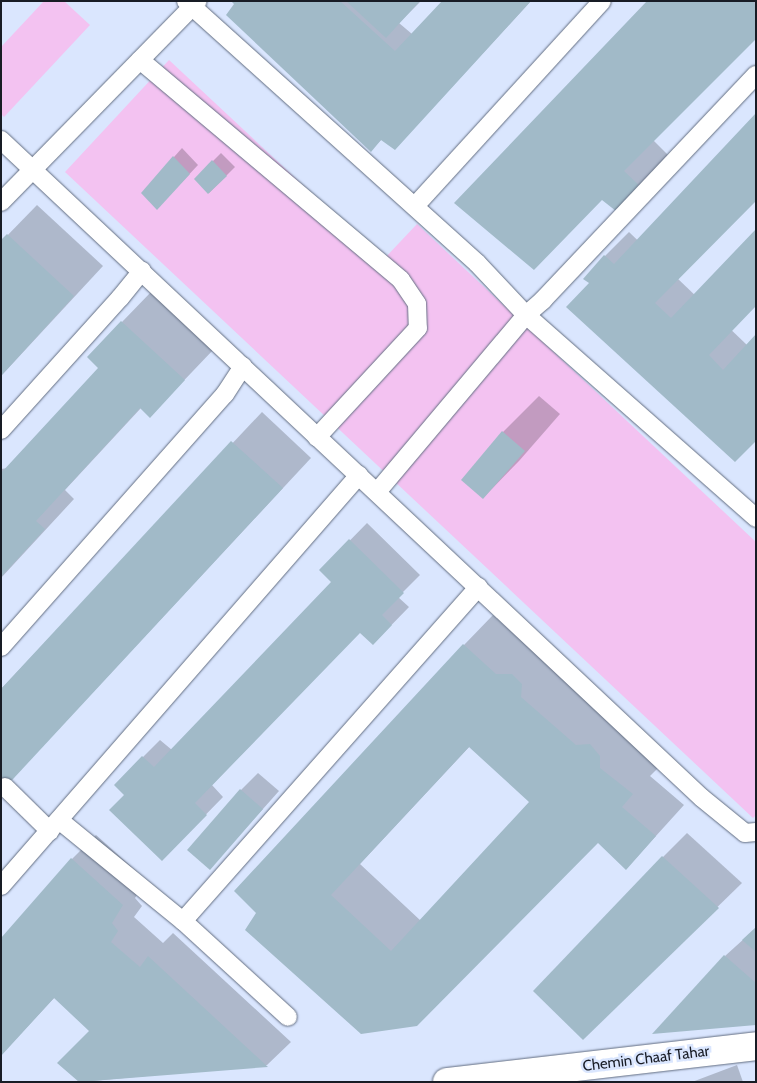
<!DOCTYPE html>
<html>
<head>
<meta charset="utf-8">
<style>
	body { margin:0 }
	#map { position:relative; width:757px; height:1083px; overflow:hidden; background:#dae6fe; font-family:Cabin,sans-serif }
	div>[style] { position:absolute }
	.green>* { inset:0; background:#f3c2f1 }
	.shadow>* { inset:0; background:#0003 }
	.building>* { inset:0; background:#a1bac8 }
	.roads { filter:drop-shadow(0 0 1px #626d81) drop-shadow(0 0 1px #626d81) }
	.service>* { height:18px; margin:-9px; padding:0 9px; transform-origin:9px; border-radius:9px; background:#fff }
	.minor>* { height:28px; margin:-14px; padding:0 14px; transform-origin:14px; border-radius:14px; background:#fff }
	span { translate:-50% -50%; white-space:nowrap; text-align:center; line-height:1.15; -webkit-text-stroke:5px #dae6fe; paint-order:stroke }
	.street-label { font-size:15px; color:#181c25 }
	.frame { position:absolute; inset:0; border:2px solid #181c25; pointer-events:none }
</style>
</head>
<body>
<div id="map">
	<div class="green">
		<i style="clip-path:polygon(44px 1px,64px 1px,90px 25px,4px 117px,1px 114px,1px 47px)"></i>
		<i style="clip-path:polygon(169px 60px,383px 260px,417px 224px,756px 542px,756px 815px,753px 818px,65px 172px)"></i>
	</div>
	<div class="shadow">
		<i style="clip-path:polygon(233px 1px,421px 1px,399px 23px,412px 34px,443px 1px,531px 1px,395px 149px,382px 139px,371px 150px)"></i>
		<i style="clip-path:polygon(648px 1px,756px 1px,756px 38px,653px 140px,674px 161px,645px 191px,602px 199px)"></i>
		<i style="clip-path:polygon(182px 148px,198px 165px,166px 199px,174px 157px)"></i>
		<i style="clip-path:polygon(221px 153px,235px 167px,209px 193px,195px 179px)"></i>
		<i style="clip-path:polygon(37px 205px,103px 266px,1px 376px,1px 242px)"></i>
		<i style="clip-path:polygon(629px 232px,747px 345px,756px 440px,591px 283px,605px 256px)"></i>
		<i style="clip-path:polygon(151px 292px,214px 349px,150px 416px,141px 408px,65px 490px,74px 499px,1px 578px,1px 469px,8px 468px,100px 368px,122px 322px)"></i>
		<i style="clip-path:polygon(539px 396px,560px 414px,519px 461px,483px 498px,503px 432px)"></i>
		<i style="clip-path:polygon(262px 412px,311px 458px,1px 791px,1px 689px)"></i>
		<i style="clip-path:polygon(367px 523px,420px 575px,398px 597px,409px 607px,373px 644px,360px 631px,212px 785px,223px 797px,179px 842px,115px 785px,160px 740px,172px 750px,333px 582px,321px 570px)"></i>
		<i style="clip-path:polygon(evenodd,493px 615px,526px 645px,542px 645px,662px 764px,650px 776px,684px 805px,626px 869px,598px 841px,417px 1024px,246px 930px,464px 645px,493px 615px,470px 746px,530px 802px,421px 921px,360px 864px,470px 746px)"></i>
		<i style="clip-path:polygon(258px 773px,279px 791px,210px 868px,241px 790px)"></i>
		<i style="clip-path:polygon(687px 833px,742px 883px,583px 1038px,663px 857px)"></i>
		<i style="clip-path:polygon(96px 835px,146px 880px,135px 898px,142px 906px,134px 917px,163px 943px,173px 933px,291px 1042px,267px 1065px,81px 1082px,91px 1031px,55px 997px,1px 1055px,72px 859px)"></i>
		<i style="clip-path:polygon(756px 928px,756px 1024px,725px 956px)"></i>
		<i style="clip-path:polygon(737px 1065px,743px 1082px,692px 1082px)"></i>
	</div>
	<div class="building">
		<i style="clip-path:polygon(231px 1px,340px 1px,395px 51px,442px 1px,531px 1px,395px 150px,381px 140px,371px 152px,226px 15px,234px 4px)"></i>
		<i style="clip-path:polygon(346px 1px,420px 1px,386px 38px)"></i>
		<i style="clip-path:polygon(647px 1px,752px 1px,756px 6px,756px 39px,624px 171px,645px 191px,621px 215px,602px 200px,534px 270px,454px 203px)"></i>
		<i style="clip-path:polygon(756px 113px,756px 201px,655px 303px,671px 318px,756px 229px,756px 306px,709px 355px,723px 370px,756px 334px,756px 441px,735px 462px,566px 307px,589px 283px,583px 279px,604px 255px,614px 264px)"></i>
		<i style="clip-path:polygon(173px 156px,190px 174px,157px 210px,141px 193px)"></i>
		<i style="clip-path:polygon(212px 160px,227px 176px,208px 194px,194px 179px)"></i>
		<i style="clip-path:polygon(7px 234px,74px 296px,1px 376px,1px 240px)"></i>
		<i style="clip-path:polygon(121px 321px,185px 380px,150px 418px,140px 408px,36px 521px,45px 529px,1px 577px,1px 473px,98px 368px,87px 357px)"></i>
		<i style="clip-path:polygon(502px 431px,525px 451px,483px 499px,461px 480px)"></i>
		<i style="clip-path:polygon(231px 441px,283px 488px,1px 792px,1px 689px)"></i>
		<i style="clip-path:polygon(349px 539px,404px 593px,382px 615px,392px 625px,373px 645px,360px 633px,195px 803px,207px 815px,162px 861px,109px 810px,124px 795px,114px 785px,142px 756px,154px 767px,331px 582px,319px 570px)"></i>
		<i style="clip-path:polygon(evenodd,463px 644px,496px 674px,512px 674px,522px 684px,521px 697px,576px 745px,590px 744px,600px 756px,600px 768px,633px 794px,622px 807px,656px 836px,626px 870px,598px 843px,417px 1026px,361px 1034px,245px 930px,256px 913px,234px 891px,463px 644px,469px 747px,529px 802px,391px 951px,331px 895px,469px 747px)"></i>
		<i style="clip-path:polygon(240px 789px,263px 809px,210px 870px,187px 850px)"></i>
		<i style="clip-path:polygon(662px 856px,719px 908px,583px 1040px,533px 991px)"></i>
		<i style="clip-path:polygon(71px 858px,123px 905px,112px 923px,118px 931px,111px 942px,140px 967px,148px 956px,268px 1067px,79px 1082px,57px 1063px,89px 1031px,54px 998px,1px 1056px,1px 938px)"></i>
		<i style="clip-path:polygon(756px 927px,756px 952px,742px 940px)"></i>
		<i style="clip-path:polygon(724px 955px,756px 983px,756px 1025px,652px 1034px)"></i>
	</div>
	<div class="roads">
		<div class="service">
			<i style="left:186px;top:1px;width:392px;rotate:42deg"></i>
			<i style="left:477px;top:263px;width:71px;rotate:46.7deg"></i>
			<i style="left:526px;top:315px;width:307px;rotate:41.4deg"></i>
			<i style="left:140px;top:60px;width:341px;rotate:40.1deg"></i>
			<i style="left:401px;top:280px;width:29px;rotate:56deg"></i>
			<i style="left:417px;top:304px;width:24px;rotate:88deg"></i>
			<i style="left:418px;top:328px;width:149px;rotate:132.8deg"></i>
			<i style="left:1px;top:140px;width:961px;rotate:43.19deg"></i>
			<i style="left:702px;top:798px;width:55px;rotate:39.1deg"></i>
			<i style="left:745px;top:833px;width:11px;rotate:-5deg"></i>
			<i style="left:1px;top:202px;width:281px;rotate:-45.6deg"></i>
			<i style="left:415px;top:206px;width:277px;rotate:-47.6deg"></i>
			<i style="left:1px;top:430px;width:178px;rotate:-48deg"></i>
			<i style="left:120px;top:298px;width:35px;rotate:-51deg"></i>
			<i style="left:377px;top:492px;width:231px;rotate:-49.9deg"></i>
			<i style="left:526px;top:315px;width:23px;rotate:-41deg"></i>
			<i style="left:543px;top:300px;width:310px;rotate:-46.6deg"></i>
			<i style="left:1px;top:647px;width:338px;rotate:-48.5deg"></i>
			<i style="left:225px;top:394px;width:33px;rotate:-57deg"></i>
			<i style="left:5px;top:787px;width:63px;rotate:44.4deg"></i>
			<i style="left:59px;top:820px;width:160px;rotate:39.2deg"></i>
			<i style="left:183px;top:921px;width:446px;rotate:-48.5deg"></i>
			<i style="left:1px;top:886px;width:545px;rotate:-48.94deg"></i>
			<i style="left:183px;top:921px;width:142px;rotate:42.4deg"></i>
		</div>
		<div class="minor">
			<i style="left:447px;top:1082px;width:311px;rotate:-6.6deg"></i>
		</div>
	</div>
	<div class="street-label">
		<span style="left:646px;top:1059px;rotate:-7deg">Chemin Chaaf Tahar</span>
	</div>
	<div class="frame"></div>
</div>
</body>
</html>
